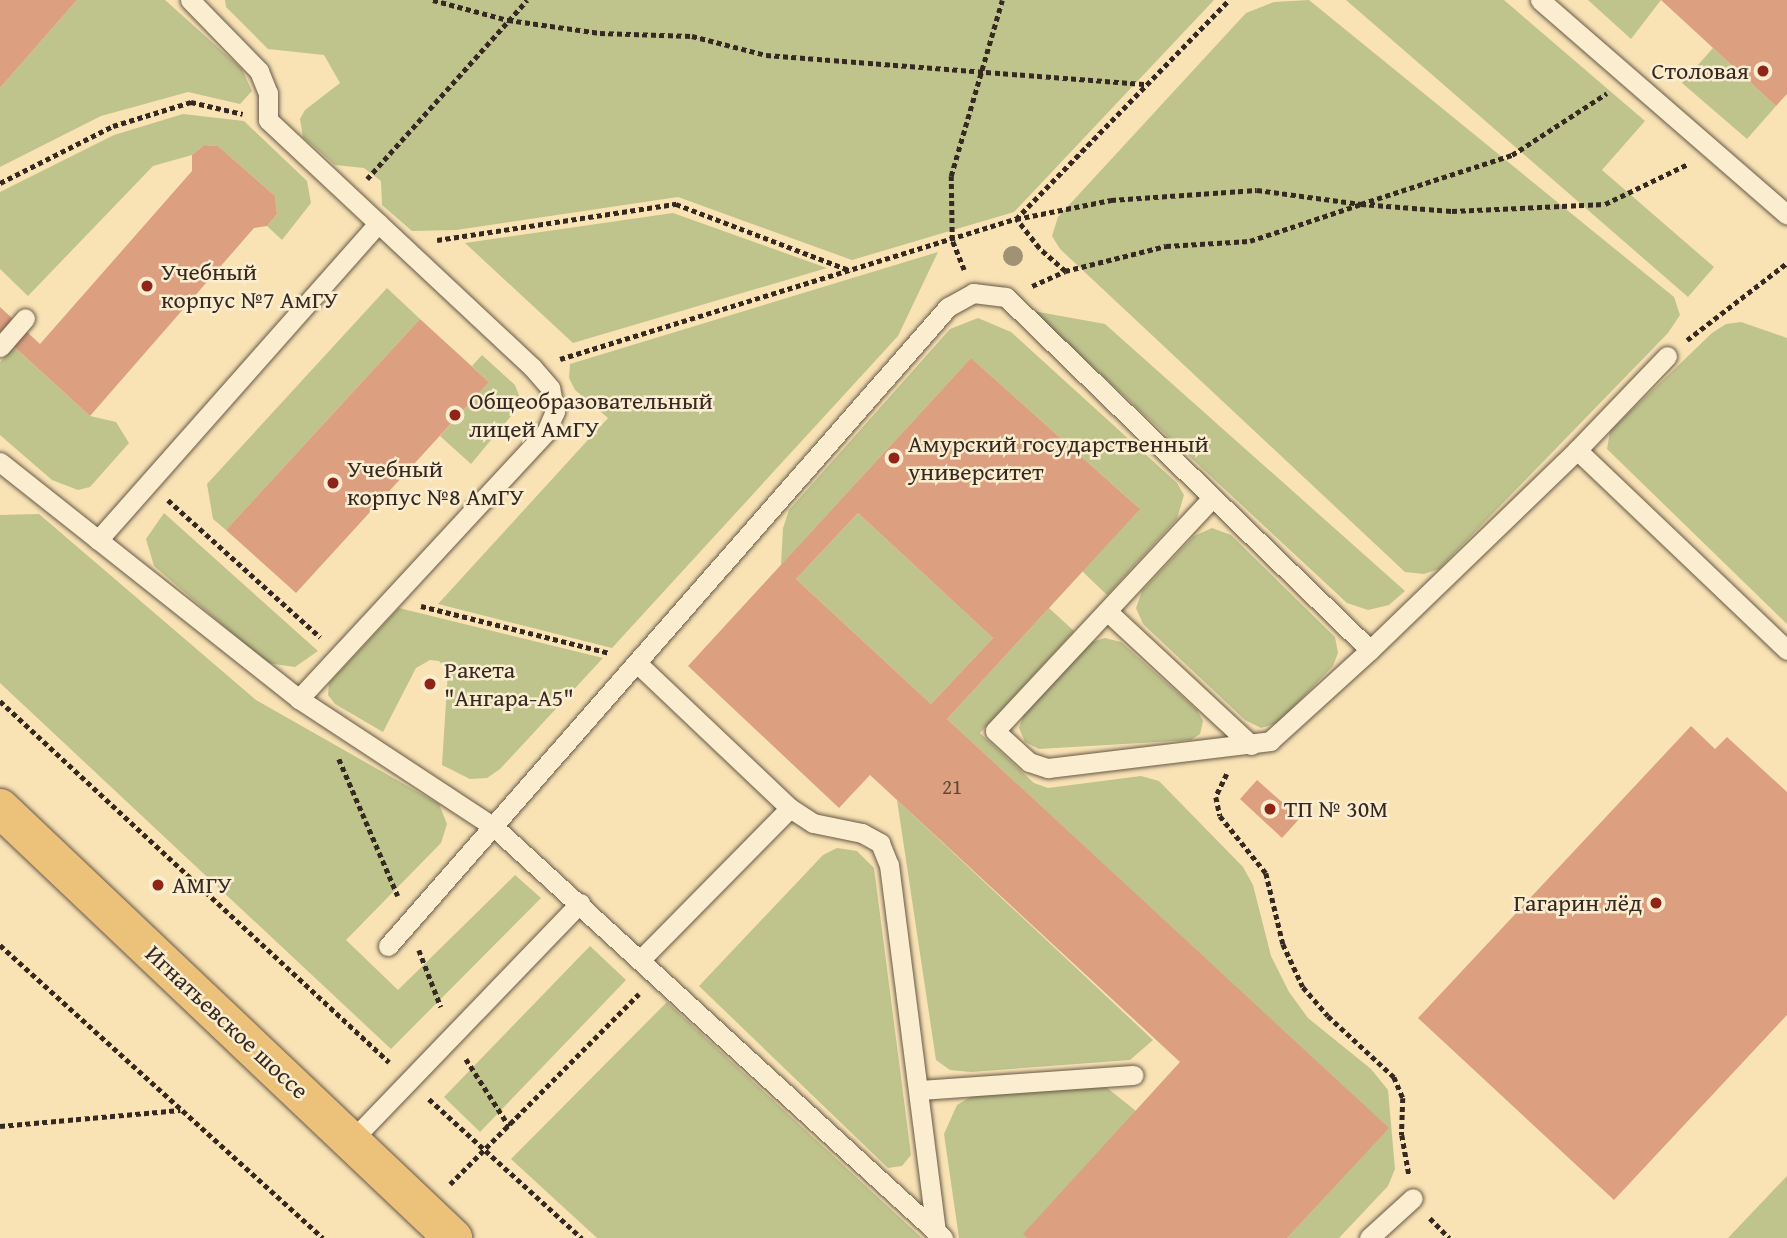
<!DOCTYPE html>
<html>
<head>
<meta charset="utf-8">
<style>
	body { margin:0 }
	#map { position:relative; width:1787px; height:1238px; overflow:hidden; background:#f9e3b5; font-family:"Gentium Book Plus",serif }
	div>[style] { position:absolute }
	.green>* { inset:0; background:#bfc38c }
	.building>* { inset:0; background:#dca080 }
	.path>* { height:4.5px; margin-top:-2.25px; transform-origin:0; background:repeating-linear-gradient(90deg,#362922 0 5px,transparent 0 8.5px) }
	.roads { filter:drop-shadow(0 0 2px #675847) drop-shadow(0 0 2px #675847) }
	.lane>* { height:19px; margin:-9.5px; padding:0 9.5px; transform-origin:9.5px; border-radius:9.5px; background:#fbedcf }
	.primary>* { height:38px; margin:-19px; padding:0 19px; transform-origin:19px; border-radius:19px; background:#ecc27a }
	.trees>* { width:20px; height:20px; margin:-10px; border-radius:50%; background:#a09272 }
	.dots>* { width:19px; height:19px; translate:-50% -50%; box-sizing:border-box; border:4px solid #fbedcf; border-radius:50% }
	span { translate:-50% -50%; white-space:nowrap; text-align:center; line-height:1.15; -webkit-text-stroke:5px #fbedcf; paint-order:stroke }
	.number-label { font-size:21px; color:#60473a }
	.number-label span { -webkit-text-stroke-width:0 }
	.poi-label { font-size:24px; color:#362922 }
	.right { translate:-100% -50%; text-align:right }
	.left { translate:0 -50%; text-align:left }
	.street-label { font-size:24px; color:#362922 }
</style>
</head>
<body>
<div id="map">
	<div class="green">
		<i style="clip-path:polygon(77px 0,165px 0,242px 69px,252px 91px,240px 104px,188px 92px,101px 116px,0 167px,0 88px)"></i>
		<i style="clip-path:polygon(225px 0,1214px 0,1014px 212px,852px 260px,678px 197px,456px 230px,412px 231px,382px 205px,381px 181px,364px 168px,335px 165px,303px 137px,300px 119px,305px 110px,340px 83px,324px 55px,268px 49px,226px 7px)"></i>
		<i style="clip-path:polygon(1309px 0,1674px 297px,1680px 315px,1668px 333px,1439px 569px,1424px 574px,1405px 572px,1060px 249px,1052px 236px,1058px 217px,1246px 13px,1274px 2px)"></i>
		<i style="clip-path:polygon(1346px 0,1504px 0,1645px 121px,1602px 170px,1714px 267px,1688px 297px)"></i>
		<i style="clip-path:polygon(1588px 0,1661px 0,1631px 39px)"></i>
		<i style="clip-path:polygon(1713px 48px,1776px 106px,1747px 139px,1682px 83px)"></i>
		<i style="clip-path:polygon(183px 114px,244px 121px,307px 181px,311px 203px,282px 240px,267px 226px,277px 214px,275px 196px,218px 146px,204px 145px,192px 155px,153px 166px,28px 296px,0 269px,0 192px,114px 135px)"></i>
		<i style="clip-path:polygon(673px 213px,827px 268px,573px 343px,465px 243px)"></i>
		<i style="clip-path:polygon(938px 252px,898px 336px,612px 648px,438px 604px,608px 418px,575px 390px,569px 378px,570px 364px)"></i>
		<i style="clip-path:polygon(387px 288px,420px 319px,226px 530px,213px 519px,207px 484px)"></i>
		<i style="clip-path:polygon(1033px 311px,1105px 324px,1405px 591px,1389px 605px,1368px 610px,1347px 603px)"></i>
		<i style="clip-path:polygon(978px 318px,1011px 332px,1177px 483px,1184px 495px,1177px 519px,1107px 595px,1082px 571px,1139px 508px,971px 358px,781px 565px,783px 528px,789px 510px,950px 329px)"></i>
		<i style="clip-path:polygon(1741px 322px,1787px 338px,1787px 624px,1607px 449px,1610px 431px,1712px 333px,1726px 324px)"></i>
		<i style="clip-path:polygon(14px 347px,90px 416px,116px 422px,129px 443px,90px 487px,78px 490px,52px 480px,0 435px,0 362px)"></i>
		<i style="clip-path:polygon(482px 355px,515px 385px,522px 403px,471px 464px,440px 436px,489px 382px,472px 366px)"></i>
		<i style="clip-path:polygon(164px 513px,318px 651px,295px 667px,267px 663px,154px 566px,146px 539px)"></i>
		<i style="clip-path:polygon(858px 513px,993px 638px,931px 704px,796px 579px)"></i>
		<i style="clip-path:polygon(39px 514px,256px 700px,439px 804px,447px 824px,441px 843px,346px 940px,398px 990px,515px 875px,541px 898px,391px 1049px,0 683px,0 515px)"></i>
		<i style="clip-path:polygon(1212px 528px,1231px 535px,1335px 637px,1338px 653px,1333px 666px,1278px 723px,1261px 728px,1245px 720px,1143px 624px,1136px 608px,1142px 591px,1194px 536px)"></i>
		<i style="clip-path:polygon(399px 608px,603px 658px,500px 769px,487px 778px,470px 779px,442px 765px,448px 671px,439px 661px,430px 660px,416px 668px,383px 732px,335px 704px,328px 695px,329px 683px)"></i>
		<i style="clip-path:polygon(1049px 608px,1074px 631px,980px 733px,1034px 783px,1048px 788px,1141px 776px,1159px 781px,1243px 867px,1253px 885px,1271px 956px,1289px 992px,1308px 1018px,1371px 1069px,1388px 1090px,1395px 1169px,1388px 1186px,1339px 1238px,1287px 1238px,1388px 1128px,947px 719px)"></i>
		<i style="clip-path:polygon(1105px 638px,1121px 642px,1197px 710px,1203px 721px,1200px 734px,1191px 740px,1039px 749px,1025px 742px,1019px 728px,1024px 713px,1091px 642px)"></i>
		<i style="clip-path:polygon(897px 800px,1153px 1040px,1130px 1060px,971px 1072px,950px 1070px,936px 1060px)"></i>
		<i style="clip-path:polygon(837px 848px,857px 851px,874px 868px,911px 1155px,902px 1166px,888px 1168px,699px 986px,823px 855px)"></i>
		<i style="clip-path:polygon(590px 946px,626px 980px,480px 1132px,444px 1097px)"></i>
		<i style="clip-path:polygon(667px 1002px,922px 1238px,597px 1238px,511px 1159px)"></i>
		<i style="clip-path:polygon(1106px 1087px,1136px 1111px,1027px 1238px,959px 1238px,944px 1134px,957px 1105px,974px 1095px)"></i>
		<i style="clip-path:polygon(1787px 1176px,1787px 1238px,1728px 1238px)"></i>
	</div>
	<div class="building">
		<i style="clip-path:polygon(0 0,77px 0,0 88px)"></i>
		<i style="clip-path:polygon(1661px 0,1787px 0,1787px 94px,1776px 106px)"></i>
		<i style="clip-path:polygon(204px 145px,218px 146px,275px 196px,277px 214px,267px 226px,254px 228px,90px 416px,0 334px,0 307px,40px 344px,192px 171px,192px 155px)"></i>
		<i style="clip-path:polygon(420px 319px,489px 382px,296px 593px,226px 530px)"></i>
		<i style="clip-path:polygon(evenodd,971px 358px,1140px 509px,947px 719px,1389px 1128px,1287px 1238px,1027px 1238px,1023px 1234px,1180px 1062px,870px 775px,839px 808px,688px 666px,971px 358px,858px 513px,993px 638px,931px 704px,796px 579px,858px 513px)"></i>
		<i style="clip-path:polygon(1691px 726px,1715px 749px,1727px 737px,1787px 792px,1787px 1015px,1614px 1200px,1418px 1018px)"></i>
		<i style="clip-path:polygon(1257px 780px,1300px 818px,1282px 838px,1240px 799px)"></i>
	</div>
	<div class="path">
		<i style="left:433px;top:0;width:78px;rotate:14.9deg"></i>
		<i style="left:508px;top:20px;width:93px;rotate:8deg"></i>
		<i style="left:600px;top:33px;width:92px;rotate:1.9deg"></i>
		<i style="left:692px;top:36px;width:76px;rotate:14.4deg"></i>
		<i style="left:766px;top:55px;width:382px;rotate:4.4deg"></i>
		<i style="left:367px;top:179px;width:240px;rotate:-48.2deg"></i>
		<i style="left:0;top:183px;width:127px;rotate:-26.8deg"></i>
		<i style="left:113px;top:126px;width:82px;rotate:-17.1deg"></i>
		<i style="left:191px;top:102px;width:53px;rotate:13deg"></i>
		<i style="left:437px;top:240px;width:242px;rotate:-8.6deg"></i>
		<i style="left:676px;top:204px;width:187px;rotate:20.9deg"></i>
		<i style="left:964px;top:270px;width:32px;rotate:-112deg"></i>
		<i style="left:952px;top:240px;width:64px;rotate:-90.9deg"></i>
		<i style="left:951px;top:176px;width:183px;rotate:-73.8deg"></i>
		<i style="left:1065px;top:271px;width:35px;rotate:-139deg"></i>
		<i style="left:1039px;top:248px;width:37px;rotate:-128deg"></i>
		<i style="left:1016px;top:219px;width:97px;rotate:-11.3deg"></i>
		<i style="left:1111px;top:200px;width:146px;rotate:-3.9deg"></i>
		<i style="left:1257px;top:190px;width:105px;rotate:7.7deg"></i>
		<i style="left:1361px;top:204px;width:159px;rotate:-18deg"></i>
		<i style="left:1512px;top:155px;width:113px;rotate:-33.1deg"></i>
		<i style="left:1032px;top:286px;width:36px;rotate:-24deg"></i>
		<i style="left:1065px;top:271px;width:104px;rotate:-13.9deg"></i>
		<i style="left:1166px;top:246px;width:84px;rotate:-3.4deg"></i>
		<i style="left:1250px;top:241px;width:117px;rotate:-18.4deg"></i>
		<i style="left:1361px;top:204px;width:91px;rotate:4.4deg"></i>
		<i style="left:1452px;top:211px;width:153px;rotate:-2.6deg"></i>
		<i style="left:1605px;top:204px;width:92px;rotate:-25.7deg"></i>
		<i style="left:1687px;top:340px;width:126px;rotate:-37.6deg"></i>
		<i style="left:560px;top:359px;width:477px;rotate:-17.1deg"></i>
		<i style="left:1016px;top:219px;width:305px;rotate:-45.8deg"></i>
		<i style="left:168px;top:500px;width:205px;rotate:42deg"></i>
		<i style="left:421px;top:606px;width:195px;rotate:14deg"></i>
		<i style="left:0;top:701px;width:531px;rotate:42.86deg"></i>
		<i style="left:339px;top:759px;width:149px;rotate:66.7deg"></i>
		<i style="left:1227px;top:774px;width:25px;rotate:116deg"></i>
		<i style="left:1216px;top:797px;width:19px;rotate:78deg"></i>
		<i style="left:1220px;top:816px;width:73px;rotate:51.1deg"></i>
		<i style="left:1266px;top:873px;width:73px;rotate:76.5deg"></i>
		<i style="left:1283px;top:944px;width:47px;rotate:65.1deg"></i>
		<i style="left:1303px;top:987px;width:38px;rotate:49deg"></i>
		<i style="left:1328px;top:1016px;width:90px;rotate:42.7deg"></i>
		<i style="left:1394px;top:1077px;width:23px;rotate:67deg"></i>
		<i style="left:1403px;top:1098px;width:37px;rotate:92deg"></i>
		<i style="left:1402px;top:1135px;width:40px;rotate:80deg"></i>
		<i style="left:0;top:945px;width:436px;rotate:42.2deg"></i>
		<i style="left:419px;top:950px;width:61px;rotate:68.9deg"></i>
		<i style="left:466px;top:1059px;width:80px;rotate:57.3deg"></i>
		<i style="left:429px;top:1099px;width:207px;rotate:42.3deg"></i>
		<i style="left:0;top:1126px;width:181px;rotate:-5.1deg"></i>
		<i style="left:450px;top:1184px;width:268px;rotate:-45.2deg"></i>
		<i style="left:1430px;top:1218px;width:28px;rotate:46deg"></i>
	</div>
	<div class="roads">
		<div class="lane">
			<i style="left:190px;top:0;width:99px;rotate:45.8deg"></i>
			<i style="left:259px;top:71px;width:24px;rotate:68deg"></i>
			<i style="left:268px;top:93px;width:27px;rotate:90deg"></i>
			<i style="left:268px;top:120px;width:362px;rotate:43.1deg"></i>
			<i style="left:532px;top:367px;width:28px;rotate:49deg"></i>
			<i style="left:550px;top:388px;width:24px;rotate:78deg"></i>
			<i style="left:555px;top:411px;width:23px;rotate:113deg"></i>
			<i style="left:546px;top:432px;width:364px;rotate:132.8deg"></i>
			<i style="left:1540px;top:0;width:327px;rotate:41deg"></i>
			<i style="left:0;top:347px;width:38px;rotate:-49deg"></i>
			<i style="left:1577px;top:450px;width:290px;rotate:43.6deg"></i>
			<i style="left:0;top:462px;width:382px;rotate:38.4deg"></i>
			<i style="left:299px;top:699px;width:233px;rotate:33.3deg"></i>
			<i style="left:494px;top:827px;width:609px;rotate:42.47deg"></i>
			<i style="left:1212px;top:498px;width:318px;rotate:133deg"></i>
			<i style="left:995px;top:731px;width:46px;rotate:42.4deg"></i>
			<i style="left:1029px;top:762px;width:20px;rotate:18deg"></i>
			<i style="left:1048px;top:768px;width:224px;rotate:-6.9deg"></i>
			<i style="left:1270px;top:741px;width:135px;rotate:-42.3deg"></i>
			<i style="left:98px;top:540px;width:423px;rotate:-48.5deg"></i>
			<i style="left:1107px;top:611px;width:197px;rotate:42.9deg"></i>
			<i style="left:637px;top:663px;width:211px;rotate:43.5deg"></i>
			<i style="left:790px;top:808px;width:211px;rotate:134.6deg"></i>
			<i style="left:790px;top:808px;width:27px;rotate:33deg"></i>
			<i style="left:813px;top:823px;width:50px;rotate:11.5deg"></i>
			<i style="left:862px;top:833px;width:21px;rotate:29deg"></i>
			<i style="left:880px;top:843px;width:24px;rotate:68deg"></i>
			<i style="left:889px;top:865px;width:369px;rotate:82.7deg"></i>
			<i style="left:388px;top:946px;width:850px;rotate:-48.77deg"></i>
			<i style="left:948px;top:307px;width:29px;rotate:-29deg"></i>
			<i style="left:973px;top:293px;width:33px;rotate:7deg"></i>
			<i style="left:1006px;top:297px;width:507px;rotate:44.12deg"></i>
			<i style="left:1370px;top:650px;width:288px;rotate:-44deg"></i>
			<i style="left:1577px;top:450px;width:130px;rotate:-46.2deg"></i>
			<i style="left:919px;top:1090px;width:215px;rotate:-4deg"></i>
			<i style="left:352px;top:1140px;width:329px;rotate:-46.1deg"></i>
			<i style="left:1369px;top:1238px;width:59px;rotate:-42.3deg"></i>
		</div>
		<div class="primary">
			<i style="left:0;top:808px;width:625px;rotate:43.51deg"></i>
		</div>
	</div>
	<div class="trees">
		<i style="left:1013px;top:256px"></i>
	</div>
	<div class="dots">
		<i style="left:1763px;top:71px;background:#8f2418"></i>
		<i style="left:147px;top:286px;background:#8f2418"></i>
		<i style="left:455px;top:415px;background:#8f2418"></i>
		<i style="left:894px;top:458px;background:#8f2418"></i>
		<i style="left:333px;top:483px;background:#8f2418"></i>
		<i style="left:430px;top:684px;background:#8f2418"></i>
		<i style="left:1270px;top:809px;background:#8f2418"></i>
		<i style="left:158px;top:885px;background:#8f2418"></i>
		<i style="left:1656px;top:903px;background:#8f2418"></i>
	</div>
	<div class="number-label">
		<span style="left:952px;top:787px">21</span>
	</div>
	<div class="poi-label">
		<span class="right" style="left:1749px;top:71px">Столовая</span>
		<span class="left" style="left:161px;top:286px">Учебный<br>корпус №7 АмГУ</span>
		<span class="left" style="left:469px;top:415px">Общеобразовательный<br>лицей АмГУ</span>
		<span class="left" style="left:908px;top:458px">Амурский государственный<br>университет</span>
		<span class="left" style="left:347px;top:483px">Учебный<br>корпус №8 АмГУ</span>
		<span class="left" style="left:444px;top:684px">Ракета<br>"Ангара-А5"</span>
		<span class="left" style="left:1284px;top:809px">ТП № 30М</span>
		<span class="left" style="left:172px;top:885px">АМГУ</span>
		<span class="right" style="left:1642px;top:903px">Гагарин лёд</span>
	</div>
	<div class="street-label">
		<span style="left:227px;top:1022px;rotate:43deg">Игнатьевское шоссе</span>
	</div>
</div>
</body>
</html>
